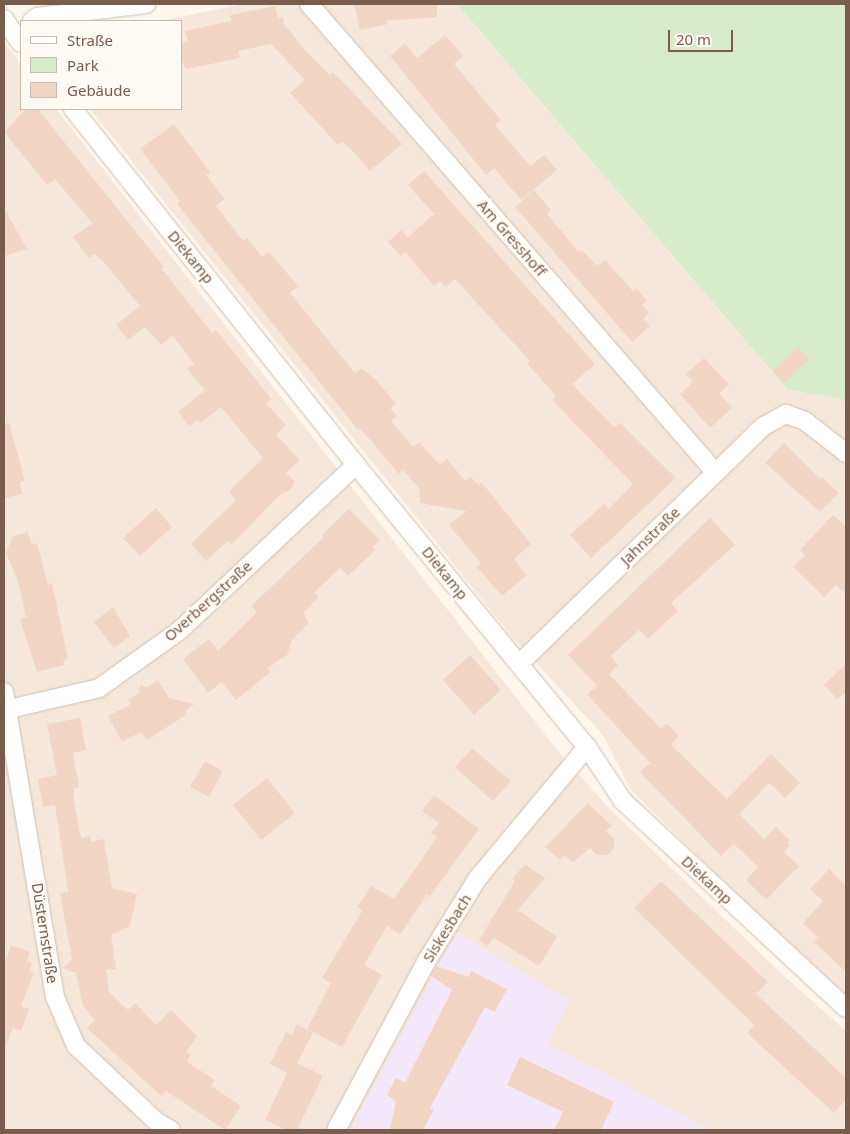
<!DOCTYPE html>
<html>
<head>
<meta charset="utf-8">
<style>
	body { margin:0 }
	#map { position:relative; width:850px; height:1134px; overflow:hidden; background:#fdf6ec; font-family:"Noto Sans",sans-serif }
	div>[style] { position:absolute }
	.residential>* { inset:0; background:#f5e8da }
	.education>* { inset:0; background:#f3e8fa }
	.green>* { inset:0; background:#d8ecc9 }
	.building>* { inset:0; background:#f3d5c3 }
	.roads { filter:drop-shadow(0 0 1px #d1beb0) drop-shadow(0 0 1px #d1beb0) }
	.street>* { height:18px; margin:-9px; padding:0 9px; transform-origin:9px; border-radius:9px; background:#fff }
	span { translate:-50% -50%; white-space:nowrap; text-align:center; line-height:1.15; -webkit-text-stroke:5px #fffaf3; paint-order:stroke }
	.street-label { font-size:15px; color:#7a5c4d }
	.frame { position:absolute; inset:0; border:5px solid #7a5c4d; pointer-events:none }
	.legend { position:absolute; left:20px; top:20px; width:162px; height:90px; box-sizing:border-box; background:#fffaf3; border:1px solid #cabbb1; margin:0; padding:6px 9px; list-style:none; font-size:15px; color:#7a5c4d }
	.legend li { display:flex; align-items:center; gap:10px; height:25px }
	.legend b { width:25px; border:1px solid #cabbb1 }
	.scale { position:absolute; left:668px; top:30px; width:65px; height:22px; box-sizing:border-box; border:2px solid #7a5c4d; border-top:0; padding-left:6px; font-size:15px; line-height:18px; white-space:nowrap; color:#7a5c4d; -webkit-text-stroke:4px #fffaf3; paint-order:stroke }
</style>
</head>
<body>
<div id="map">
	<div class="residential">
		<i style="clip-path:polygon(243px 4px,457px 4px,788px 390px,841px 399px,846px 405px,846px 998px,797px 954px,631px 790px,603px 735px,512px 637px,90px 109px,181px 109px,181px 21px,159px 21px)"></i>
		<i style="clip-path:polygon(4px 42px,21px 64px,21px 109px,56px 109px,558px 751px,611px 810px,783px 975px,846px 1031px,846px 1130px,4px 1130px)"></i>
	</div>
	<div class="education">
		<i style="clip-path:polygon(457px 932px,570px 1001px,547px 1044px,712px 1130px,350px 1130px)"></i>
	</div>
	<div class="green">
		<i style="clip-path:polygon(457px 4px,846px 4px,846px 405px,841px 399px,788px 390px)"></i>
	</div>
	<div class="building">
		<i style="clip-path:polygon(354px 4px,437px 4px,437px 17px,386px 21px,388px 24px,360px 30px)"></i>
		<i style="clip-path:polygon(275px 6px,278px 18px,283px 17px,284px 24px,306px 51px,330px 75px,332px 72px,341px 80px,402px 144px,370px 171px,349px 147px,342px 142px,338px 145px,290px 93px,305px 80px,271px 44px,238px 51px,240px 58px,186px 69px,181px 59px,181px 43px,188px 41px,185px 31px,231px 21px,230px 15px)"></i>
		<i style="clip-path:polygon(445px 35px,463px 56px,454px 64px,501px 120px,495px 125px,530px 166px,544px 155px,557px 170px,521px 200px,494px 168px,486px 175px,390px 56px,405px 43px,417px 58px)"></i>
		<i style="clip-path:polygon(26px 109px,38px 109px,164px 267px,162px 269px,212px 333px,216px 330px,269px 396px,271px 400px,266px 403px,286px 425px,276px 435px,300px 460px,286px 473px,295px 482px,290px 490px,282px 493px,231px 545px,228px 541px,206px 561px,191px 544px,236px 500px,229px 491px,263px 458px,221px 407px,201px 423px,197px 420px,189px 426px,178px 412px,205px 390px,187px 369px,194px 364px,173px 336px,161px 345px,145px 327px,128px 340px,116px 325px,140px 306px,102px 260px,94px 254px,89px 258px,73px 237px,92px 223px,55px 179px,47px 185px,4px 132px)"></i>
		<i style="clip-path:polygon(174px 124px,210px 172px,206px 175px,225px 199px,216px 206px,243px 241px,247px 238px,262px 257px,269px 252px,298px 286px,290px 293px,355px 373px,361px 368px,377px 381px,396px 404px,390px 408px,397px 416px,391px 421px,413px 447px,419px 442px,440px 465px,447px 459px,465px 481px,470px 476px,478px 485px,482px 483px,531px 544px,514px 559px,527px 575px,502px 596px,477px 567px,481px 563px,449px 525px,466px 511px,420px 503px,419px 488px,403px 470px,399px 474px,360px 428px,358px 430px,177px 204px,180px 201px,140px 149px)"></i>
		<i style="clip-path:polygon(424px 171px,595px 364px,572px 384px,614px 427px,620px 423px,676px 478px,591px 558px,570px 535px,604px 504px,609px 509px,633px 484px,552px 400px,556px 396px,527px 363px,530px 361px,455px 279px,446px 287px,440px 281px,434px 286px,405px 252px,401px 256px,388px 242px,401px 230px,408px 237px,434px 214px,408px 185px)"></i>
		<i style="clip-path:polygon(534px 190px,551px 210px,547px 214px,578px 251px,583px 251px,597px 266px,605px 260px,633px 291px,636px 288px,647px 301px,642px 305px,649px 313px,643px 319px,650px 326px,632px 342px,515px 207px)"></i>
		<i style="clip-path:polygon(4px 208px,27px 249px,4px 256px)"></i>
		<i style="clip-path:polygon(798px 347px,810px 359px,784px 383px,773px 371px)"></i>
		<i style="clip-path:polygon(704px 358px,729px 384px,719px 393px,732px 408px,710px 428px,680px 394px,693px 382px,686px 374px)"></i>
		<i style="clip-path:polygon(9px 423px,25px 481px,20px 482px,22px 494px,4px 498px,4px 424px)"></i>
		<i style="clip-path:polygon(784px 443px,820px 479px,822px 477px,839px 493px,820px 512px,765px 463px)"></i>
		<i style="clip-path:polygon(156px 508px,172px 527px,140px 556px,123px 538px)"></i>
		<i style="clip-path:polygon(349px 509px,380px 540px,372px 547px,375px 550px,348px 576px,340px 568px,314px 593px,319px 597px,303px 613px,309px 623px,292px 640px,287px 655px,267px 668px,271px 672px,236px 700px,222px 682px,208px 693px,183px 659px,209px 639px,218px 651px,257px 612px,251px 606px,324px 537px,322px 535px)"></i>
		<i style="clip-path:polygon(833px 515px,846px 527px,846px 594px,836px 585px,824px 597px,793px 567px,805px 555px,800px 550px)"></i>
		<i style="clip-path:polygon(710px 518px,735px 545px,671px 603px,678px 611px,648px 639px,639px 630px,611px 656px,618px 665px,609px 674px,661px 729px,667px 723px,679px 736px,671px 745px,727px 799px,771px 754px,800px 783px,785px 798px,769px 783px,739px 814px,764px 839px,776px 827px,790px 840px,787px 842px,790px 845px,784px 852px,799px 866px,766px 900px,746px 880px,758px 867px,734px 844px,721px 856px,640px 772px,650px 763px,587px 694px,597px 686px,568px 655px)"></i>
		<i style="clip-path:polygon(28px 532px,32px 545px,37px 543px,48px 585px,52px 583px,68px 659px,63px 661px,64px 665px,37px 672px,20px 619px,26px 617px,18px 581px,6px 553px,13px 536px)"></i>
		<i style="clip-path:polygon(113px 607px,130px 636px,114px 648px,94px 622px)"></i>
		<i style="clip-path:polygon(470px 655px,501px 690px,474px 715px,443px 680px)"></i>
		<i style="clip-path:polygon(846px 664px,846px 692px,837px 699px,824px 685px)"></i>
		<i style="clip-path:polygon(158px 680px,169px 698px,194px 704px,185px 711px,187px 714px,147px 740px,141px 732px,122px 742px,108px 716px,131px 704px,128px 700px,139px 693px,140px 685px,147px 687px)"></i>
		<i style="clip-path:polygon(80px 718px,86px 750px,73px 753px,79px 787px,74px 788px,74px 802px,80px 834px,82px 838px,90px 836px,91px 842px,104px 839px,112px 888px,137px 894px,130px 926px,111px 935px,116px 969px,106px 970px,109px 992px,128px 1010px,135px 1003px,156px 1025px,171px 1010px,197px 1036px,186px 1052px,191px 1054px,187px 1062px,215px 1080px,211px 1086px,241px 1106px,225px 1130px,166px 1091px,161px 1096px,87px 1028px,95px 1020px,83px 1006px,76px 973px,63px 968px,72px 960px,60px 893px,68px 892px,55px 805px,43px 807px,38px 779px,57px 775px,47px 724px)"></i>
		<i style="clip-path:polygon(472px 748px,511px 781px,493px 801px,455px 768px)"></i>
		<i style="clip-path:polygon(205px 761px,223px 771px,209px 797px,190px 787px)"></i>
		<i style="clip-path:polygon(267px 778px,295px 813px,261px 840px,233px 805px)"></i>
		<i style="clip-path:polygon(434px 795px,479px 829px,430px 896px,427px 894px,400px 935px,387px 926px,364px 965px,382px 975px,342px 1047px,307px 1029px,331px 983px,322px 978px,362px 911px,357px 907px,371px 886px,394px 899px,437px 837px,431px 833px,439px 823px,422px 811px)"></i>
		<i style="clip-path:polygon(588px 803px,612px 826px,606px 831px,614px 838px,614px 848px,607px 855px,597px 855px,590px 848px,573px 862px,564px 856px,560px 860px,545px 847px)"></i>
		<i style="clip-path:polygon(525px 864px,545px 878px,518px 910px,557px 937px,539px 966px,494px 938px,487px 946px,479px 940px,515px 881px,512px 879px)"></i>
		<i style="clip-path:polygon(829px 869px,846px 886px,846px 972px,814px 942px,818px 938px,803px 923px,823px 901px,810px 889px)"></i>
		<i style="clip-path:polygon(661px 881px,768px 982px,756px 994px,846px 1078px,846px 1099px,834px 1113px,747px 1033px,754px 1025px,634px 908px)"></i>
		<i style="clip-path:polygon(11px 945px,30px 952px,27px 961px,32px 963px,29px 971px,34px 973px,21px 1006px,29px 1009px,21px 1031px,13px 1028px,5px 1048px,4px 966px)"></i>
		<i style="clip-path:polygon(436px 966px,469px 977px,471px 971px,507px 989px,495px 1012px,485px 1007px,430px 1108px,434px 1110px,423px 1130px,390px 1130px,396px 1101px,387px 1095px,396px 1078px,405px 1083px,452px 990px,431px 976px)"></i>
		<i style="clip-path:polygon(297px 1024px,313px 1033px,297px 1063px,323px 1076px,297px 1130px,286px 1130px,265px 1120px,287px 1073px,270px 1064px,286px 1032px,292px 1035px)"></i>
		<i style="clip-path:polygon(520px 1057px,614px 1102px,601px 1130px,554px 1130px,563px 1112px,507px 1085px)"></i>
	</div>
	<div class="roads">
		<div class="street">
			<i style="left:309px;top:4px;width:620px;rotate:49.06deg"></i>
			<i style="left:4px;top:19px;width:29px;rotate:55deg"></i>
			<i style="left:32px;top:21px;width:6px;rotate:-39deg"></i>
			<i style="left:37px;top:17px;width:110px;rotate:-6.8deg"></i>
			<i style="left:73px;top:109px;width:455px;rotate:51.5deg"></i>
			<i style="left:356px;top:465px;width:365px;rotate:50.7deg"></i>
			<i style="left:587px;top:747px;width:65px;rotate:56.3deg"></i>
			<i style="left:623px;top:801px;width:304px;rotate:42.9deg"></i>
			<i style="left:519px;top:664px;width:342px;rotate:-44.2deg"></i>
			<i style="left:764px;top:426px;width:25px;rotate:-29deg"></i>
			<i style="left:786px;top:414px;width:20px;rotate:20deg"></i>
			<i style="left:805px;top:421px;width:52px;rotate:38deg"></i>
			<i style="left:4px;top:692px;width:309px;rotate:80.5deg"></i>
			<i style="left:55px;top:997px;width:53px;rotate:66.8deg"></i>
			<i style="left:76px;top:1046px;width:111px;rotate:43.2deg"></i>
			<i style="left:157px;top:1122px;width:16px;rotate:30deg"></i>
			<i style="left:9px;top:709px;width:92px;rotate:-13.1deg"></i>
			<i style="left:99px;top:688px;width:98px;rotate:-35.5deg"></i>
			<i style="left:179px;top:631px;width:243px;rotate:-43.2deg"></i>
			<i style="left:336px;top:1130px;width:191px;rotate:-61.8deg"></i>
			<i style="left:426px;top:962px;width:97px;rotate:-58.4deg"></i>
			<i style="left:477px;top:879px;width:172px;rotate:-50.2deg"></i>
		</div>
	</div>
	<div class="street-label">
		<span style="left:512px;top:238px;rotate:49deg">Am Gresshoff</span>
		<span style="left:191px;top:257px;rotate:51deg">Diekamp</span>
		<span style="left:650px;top:536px;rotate:-44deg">Jahnstraße</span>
		<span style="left:445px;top:573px;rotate:51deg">Diekamp</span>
		<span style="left:208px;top:601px;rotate:-42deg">Overbergstraße</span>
		<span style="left:707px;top:880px;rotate:43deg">Diekamp</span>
		<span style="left:447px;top:928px;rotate:-58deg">Siskesbach</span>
		<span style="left:45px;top:933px;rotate:81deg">Düsternstraße</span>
	</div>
	<div class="frame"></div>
	<ul class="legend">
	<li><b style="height:6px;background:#fff"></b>Straße</li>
	<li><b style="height:14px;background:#d8ecc9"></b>Park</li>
	<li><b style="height:14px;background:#f3d5c3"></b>Gebäude</li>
	</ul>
	<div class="scale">20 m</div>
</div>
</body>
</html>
